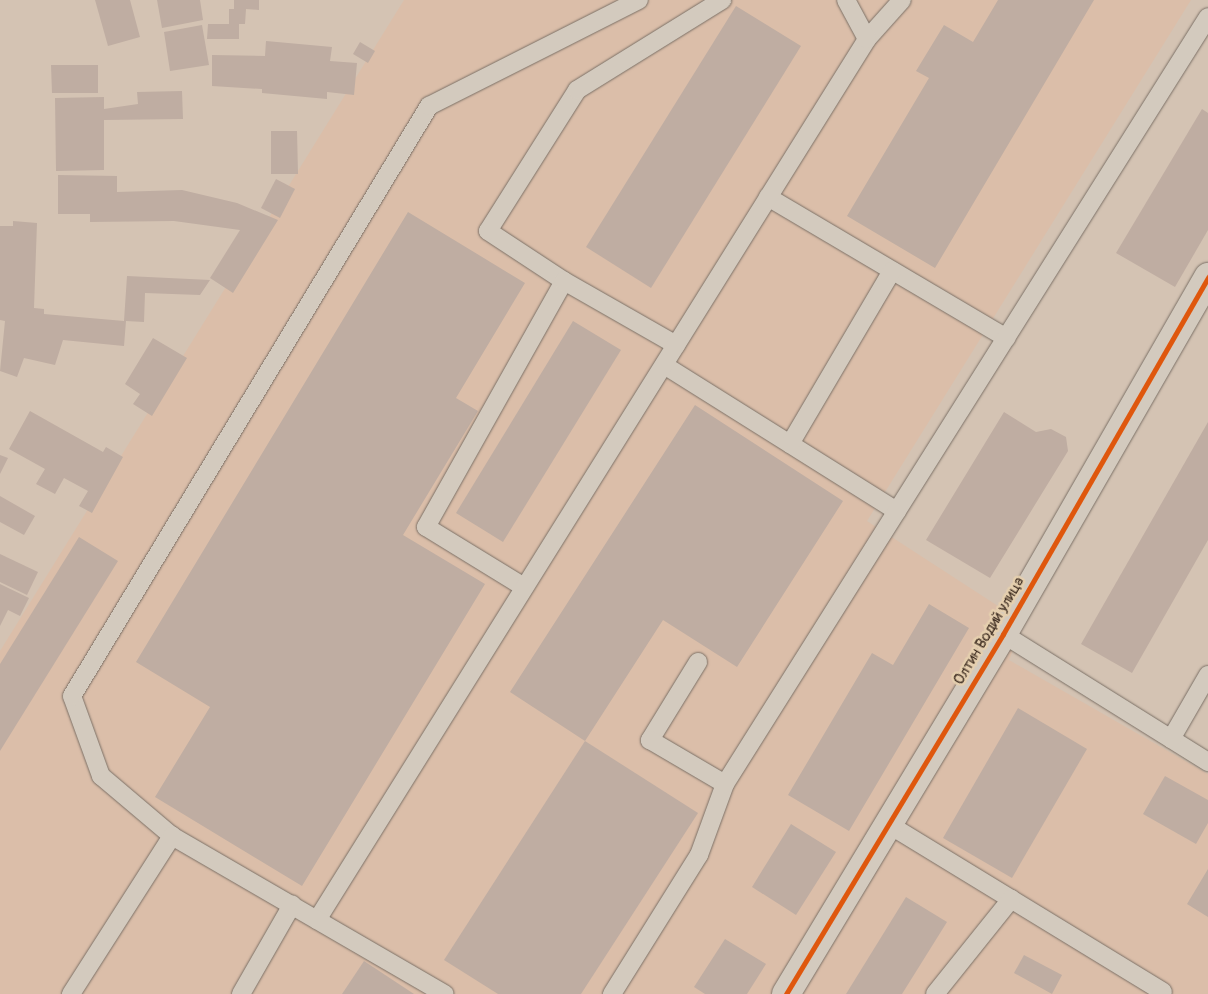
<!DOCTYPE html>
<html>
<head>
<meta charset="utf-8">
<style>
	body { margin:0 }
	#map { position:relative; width:1208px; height:994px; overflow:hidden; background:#d4c3b3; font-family:Pangolin,sans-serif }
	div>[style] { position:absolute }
	.built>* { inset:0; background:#dbbea9 }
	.building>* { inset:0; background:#bfada2 }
	.roads { filter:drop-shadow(0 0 1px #7b7066) drop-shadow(0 0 1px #7b7066) }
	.lane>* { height:18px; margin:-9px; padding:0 9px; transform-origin:9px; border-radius:9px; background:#d3cabe }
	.street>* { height:28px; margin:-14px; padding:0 14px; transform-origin:14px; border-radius:14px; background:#d3cabe }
	.cycleway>* { height:5px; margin:-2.5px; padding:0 2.5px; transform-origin:2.5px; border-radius:2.5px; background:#df570d }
	span { translate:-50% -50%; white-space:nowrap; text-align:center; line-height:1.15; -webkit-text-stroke:5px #e5cfae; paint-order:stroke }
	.street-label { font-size:15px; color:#3b2a1e }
</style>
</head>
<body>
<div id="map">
	<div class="built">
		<i style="clip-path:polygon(404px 0,1191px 0,867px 521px,1024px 623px,1009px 660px,1208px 774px,1208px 994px,0 994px,0 651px)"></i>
	</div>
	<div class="building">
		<i style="clip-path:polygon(95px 0,130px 0,140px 37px,108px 46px)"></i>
		<i style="clip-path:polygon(157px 0,200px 0,203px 20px,162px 28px)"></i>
		<i style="clip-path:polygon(234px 0,259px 0,259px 10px,246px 9px,245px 24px,239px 24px,239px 39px,207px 39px,208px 24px,229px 24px,229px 9px,234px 9px)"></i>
		<i style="clip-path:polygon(998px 0,1094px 0,935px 268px,847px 216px,929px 78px,916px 71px,944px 25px,973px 42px)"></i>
		<i style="clip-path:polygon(736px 6px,801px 46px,651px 288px,586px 247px)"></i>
		<i style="clip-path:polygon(202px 25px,209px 65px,170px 71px,164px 32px)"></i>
		<i style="clip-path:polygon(266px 41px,332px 47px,330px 61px,357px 63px,354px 95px,327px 92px,327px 99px,262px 93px,262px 89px,212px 86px,212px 55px,265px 56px)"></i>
		<i style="clip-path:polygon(360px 42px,375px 51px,368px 63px,353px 54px)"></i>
		<i style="clip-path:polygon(51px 65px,98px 65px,98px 93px,52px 93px)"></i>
		<i style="clip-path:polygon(182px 91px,183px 119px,104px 120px,104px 170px,56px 171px,55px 98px,104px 97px,104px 109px,138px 104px,137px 92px)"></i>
		<i style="clip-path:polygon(1202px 109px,1208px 113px,1208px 230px,1175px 287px,1116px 253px)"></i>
		<i style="clip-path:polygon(271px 131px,297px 131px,298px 174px,271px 174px)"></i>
		<i style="clip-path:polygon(58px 175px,117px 176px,117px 192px,182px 190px,237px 203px,278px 220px,233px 293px,210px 278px,240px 230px,174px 221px,90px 222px,90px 214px,58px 214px)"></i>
		<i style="clip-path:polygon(276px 179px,295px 189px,280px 218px,261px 208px)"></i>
		<i style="clip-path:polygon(408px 212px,525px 283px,456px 398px,478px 411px,403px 535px,485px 584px,302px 886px,155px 797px,210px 707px,136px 662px)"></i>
		<i style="clip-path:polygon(13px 221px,37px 223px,34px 308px,44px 309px,44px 314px,124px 321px,127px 276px,210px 280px,200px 295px,145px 293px,144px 322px,126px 321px,124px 346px,63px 340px,55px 365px,24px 358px,17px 377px,0 371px,5px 321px,0 320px,0 226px,13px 226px)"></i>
		<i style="clip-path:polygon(573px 321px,621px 350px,503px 542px,456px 513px)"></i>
		<i style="clip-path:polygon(153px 338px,187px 358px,152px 416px,133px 404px,140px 394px,125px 384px)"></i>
		<i style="clip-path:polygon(695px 405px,843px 501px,737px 667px,663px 620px,585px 741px,510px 692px)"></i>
		<i style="clip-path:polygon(30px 411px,103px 452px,106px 447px,123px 457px,92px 513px,79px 506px,88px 491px,64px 478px,55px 494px,36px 484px,45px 469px,9px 449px)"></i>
		<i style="clip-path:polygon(1004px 412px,1036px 432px,1051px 429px,1066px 437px,1068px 451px,990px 578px,926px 540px)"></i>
		<i style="clip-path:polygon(1208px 422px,1208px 540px,1132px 673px,1081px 644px)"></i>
		<i style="clip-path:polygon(0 455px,8px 458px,0 474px)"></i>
		<i style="clip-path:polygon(0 496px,35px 516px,24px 535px,0 522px)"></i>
		<i style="clip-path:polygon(79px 537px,118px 561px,0 751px,0 664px)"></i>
		<i style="clip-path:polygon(0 554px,38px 572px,27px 595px,0 582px)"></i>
		<i style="clip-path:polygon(0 584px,29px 598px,20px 616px,8px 610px,0 626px)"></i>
		<i style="clip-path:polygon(929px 604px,969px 628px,849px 831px,788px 795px,872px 653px,893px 665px)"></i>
		<i style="clip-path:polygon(1018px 708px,1087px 749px,1012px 878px,943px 838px)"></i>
		<i style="clip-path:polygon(585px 741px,698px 813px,581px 994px,498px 994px,444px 960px)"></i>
		<i style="clip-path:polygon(1165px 776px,1208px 800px,1208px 823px,1196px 844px,1143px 814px)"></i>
		<i style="clip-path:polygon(791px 824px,836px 852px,796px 915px,752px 887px)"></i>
		<i style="clip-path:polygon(1208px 869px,1208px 917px,1187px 904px)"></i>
		<i style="clip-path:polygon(906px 897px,947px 922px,902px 994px,846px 994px)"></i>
		<i style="clip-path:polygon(725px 939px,766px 964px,747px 994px,705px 994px,694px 987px)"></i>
		<i style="clip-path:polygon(1024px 955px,1062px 975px,1052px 994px,1014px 973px)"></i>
		<i style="clip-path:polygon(364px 961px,414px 994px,342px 994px)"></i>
	</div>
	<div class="roads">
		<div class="lane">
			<i style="left:867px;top:39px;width:52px;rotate:-48.1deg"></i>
			<i style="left:768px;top:197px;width:277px;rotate:30.6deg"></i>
			<i style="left:564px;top:281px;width:91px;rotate:-146.7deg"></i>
			<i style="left:488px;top:231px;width:167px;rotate:-57.7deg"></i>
			<i style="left:577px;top:90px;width:171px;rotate:-31.8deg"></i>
			<i style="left:664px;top:365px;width:275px;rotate:32.1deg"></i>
			<i style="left:790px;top:444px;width:201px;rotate:-59.5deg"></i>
			<i style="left:524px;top:587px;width:115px;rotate:-148.5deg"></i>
			<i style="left:426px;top:527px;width:282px;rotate:-60.7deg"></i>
			<i style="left:564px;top:281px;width:129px;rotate:29.7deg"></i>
			<i style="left:1003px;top:634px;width:242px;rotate:32deg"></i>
			<i style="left:698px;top:662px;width:92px;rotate:121.6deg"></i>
			<i style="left:650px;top:740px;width:87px;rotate:30.4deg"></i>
			<i style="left:1171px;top:739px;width:74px;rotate:-60deg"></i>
			<i style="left:888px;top:824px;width:322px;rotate:31.4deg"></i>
			<i style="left:172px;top:836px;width:93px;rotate:-139.8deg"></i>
			<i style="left:101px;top:776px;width:85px;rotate:-109.9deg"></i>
			<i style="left:72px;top:696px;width:690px;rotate:-58.82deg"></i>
			<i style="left:429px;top:106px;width:235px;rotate:-26.8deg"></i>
			<i style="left:317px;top:920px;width:1039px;rotate:-58.02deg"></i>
			<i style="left:867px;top:39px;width:44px;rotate:-118.3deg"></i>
			<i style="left:71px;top:994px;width:188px;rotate:-57.4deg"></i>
			<i style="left:172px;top:836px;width:315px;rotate:30.1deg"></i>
			<i style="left:241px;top:994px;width:103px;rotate:-60.2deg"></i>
			<i style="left:612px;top:994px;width:164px;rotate:-58deg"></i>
			<i style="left:699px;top:855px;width:76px;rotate:-69.9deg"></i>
			<i style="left:725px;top:784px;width:906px;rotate:-57.8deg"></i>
			<i style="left:935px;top:994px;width:122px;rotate:-51.3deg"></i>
		</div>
		<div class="street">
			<i style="left:786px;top:994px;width:420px;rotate:-58.9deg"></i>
			<i style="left:1003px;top:634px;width:412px;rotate:-60.1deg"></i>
		</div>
	</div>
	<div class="cycleway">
		<i style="left:786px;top:994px;width:420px;rotate:-58.9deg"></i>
		<i style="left:1003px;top:634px;width:412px;rotate:-60.1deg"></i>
	</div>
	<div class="street-label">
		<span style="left:989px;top:631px;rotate:-59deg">Олтин Водий улица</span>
	</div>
</div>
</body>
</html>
